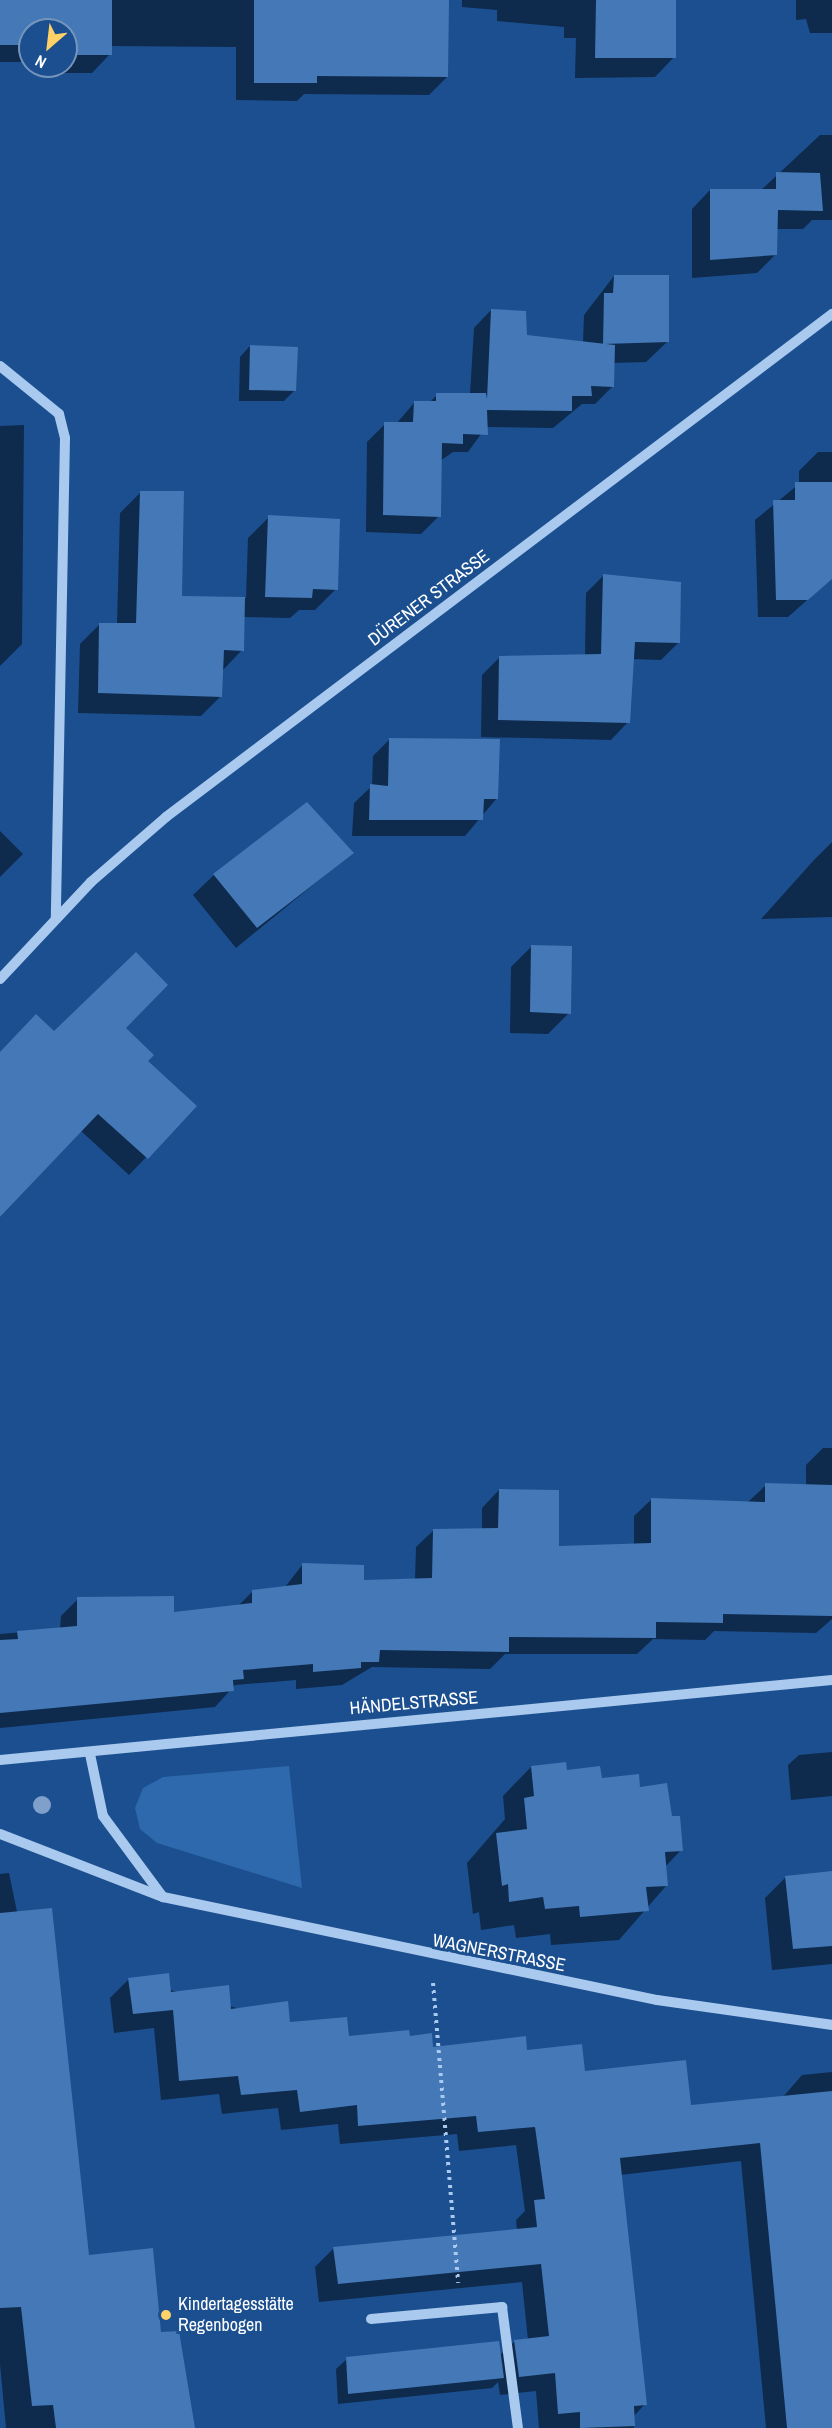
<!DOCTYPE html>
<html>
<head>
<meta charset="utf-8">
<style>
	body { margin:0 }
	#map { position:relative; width:832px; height:2428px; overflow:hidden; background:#1b4f8f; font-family:"Archivo Narrow",sans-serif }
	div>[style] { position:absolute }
	.green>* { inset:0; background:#2e69ad }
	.shadow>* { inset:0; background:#0007 }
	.building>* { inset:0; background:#4478b7 }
	.path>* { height:4px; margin-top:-2px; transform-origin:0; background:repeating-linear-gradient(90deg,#a9c9ee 0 3px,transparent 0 7.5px) }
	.minor>* { height:10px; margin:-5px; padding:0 5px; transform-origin:5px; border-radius:5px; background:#a9c9ee }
	.trees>* { width:18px; height:18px; margin:-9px; border-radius:50%; background:#7ea0ca }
	.dots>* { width:16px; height:16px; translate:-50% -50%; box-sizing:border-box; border:3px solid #1b4f8f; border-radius:50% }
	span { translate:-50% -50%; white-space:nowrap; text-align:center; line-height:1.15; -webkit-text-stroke:6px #1b4f8f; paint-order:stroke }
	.street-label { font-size:18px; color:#fff }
	.poi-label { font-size:18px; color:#fff }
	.left { translate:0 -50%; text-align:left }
	.north { position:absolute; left:18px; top:18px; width:60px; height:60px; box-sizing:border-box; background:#1b4f8f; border:2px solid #7695bc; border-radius:50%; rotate:208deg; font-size:16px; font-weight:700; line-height:24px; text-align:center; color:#fff }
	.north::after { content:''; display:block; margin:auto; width:21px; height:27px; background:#ffd166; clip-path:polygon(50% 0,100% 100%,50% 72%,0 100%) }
</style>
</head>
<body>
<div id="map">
	<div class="green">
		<i style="clip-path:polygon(289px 1766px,302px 1888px,157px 1843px,140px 1829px,135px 1808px,143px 1788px,163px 1777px)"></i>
	</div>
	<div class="shadow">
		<i style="clip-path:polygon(0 0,448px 0,447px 77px,429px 95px,304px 94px,297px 101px,236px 100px,236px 47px,110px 46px,110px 54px,92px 73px,43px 73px,43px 66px,66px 66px,66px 30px,30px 30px,30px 62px,0 62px)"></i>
		<i style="clip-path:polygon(462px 0,675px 0,674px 57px,655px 77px,575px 78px,576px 38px,564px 38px,564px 27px,497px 21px,497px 10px,462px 7px)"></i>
		<i style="clip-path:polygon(796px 0,832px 0,832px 33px,810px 33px,806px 19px,796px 20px)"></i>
		<i style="clip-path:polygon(820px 135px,832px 135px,832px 220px,812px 220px,803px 229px,776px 229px,775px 255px,757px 273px,692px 278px,692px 209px,710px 190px,760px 191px)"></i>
		<i style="clip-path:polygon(614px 276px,667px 342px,646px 362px,613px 363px,613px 386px,595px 404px,582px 404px,553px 428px,486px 427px,468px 452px,453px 452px,440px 461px,439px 516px,421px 534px,366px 532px,367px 442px,385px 424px,396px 424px,414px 403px,429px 403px,437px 395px,470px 394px,474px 328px,491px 310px,526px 336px,583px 343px,584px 315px)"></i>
		<i style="clip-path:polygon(250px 346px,294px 391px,284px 401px,239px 401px,240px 357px)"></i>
		<i style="clip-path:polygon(24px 425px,22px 644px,0 666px,0 426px)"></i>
		<i style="clip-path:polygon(818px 452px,832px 452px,832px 578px,788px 617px,758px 617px,755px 520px,799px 484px,799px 471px)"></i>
		<i style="clip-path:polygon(140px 493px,181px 598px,246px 598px,248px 538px,269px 517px,336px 589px,315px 610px,299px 610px,290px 618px,243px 617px,242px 650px,222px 671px,221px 696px,201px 716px,78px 713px,80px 644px,100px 624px,117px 624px,120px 513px)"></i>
		<i style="clip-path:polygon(604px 575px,678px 643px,661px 660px,632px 659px,628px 722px,611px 740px,481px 737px,482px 675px,500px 657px,585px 656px,586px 593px)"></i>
		<i style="clip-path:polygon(390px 739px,497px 798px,465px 836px,352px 836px,354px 803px,372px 786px,373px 756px)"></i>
		<i style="clip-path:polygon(0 831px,23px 854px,0 877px)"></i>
		<i style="clip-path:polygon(832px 842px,832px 917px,761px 919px,814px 860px)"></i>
		<i style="clip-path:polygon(352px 853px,236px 948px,193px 895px,214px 875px)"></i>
		<i style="clip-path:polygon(532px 946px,569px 1013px,548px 1034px,510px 1033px,511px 967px)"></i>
		<i style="clip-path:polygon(124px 1028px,146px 1061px,194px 1107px,129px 1175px,81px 1131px,0 1217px,0 1053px,54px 1033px)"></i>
		<i style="clip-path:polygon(823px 1448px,832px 1448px,832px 1619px,816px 1633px,714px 1631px,705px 1640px,653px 1639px,637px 1654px,505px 1654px,490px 1669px,372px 1667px,342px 1685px,296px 1689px,296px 1680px,235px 1685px,215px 1707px,0 1728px,0 1634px,60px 1629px,61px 1616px,78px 1599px,173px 1614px,237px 1607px,253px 1591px,285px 1587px,303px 1564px,362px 1581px,415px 1580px,416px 1547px,434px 1530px,482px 1530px,482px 1508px,499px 1490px,558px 1547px,634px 1545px,634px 1516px,652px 1499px,748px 1502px,766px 1485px,806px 1486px,806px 1465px)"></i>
		<i style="clip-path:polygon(832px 1752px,832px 1796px,791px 1800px,788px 1765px,799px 1755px)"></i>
		<i style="clip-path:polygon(531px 1767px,639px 1789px,670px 1818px,681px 1850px,665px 1867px,666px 1886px,619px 1940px,551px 1945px,550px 1934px,516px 1938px,514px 1925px,481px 1930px,479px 1912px,473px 1914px,467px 1863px,505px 1819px,503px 1796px)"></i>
		<i style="clip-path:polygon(832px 1872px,832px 1964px,772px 1970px,765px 1898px,786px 1877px)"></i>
		<i style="clip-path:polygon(9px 1873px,88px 2257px,159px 2334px,192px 2428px,6px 2428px,0 2364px,0 1874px)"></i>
		<i style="clip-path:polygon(129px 1979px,347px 2038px,408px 2037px,431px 2049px,526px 2051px,690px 2106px,783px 2097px,802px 2075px,832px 2072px,832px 2428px,766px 2428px,741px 2161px,620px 2175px,645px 2404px,633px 2417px,634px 2428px,539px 2428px,536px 2391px,500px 2395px,498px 2382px,492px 2388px,338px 2404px,336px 2369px,347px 2359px,499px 2356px,515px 2341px,528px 2340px,522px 2282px,319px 2302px,315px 2267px,334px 2248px,517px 2230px,516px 2220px,525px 2211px,516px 2145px,459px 2151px,457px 2134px,340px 2144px,338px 2124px,281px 2130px,278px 2108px,222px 2114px,219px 2094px,161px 2100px,154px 2028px,114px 2033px,110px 1998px)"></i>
	</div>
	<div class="building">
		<i style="clip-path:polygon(0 0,112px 0,112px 55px,66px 55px,66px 30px,30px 30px,30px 45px,0 45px)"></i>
		<i style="clip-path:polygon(254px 0,449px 0,448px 77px,317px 76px,317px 83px,254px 83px)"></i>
		<i style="clip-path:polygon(596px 0,676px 0,676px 58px,595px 58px)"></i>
		<i style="clip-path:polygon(776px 172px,820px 173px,823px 211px,778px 210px,777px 255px,710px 260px,710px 189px,776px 189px)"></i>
		<i style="clip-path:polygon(614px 275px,669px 275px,669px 342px,603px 344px,604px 293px,613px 293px)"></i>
		<i style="clip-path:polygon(491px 309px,526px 311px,527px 335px,615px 345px,614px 387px,591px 386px,592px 396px,572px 396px,572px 411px,487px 410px,488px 435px,463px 434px,463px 444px,442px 443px,441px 517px,383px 515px,384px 422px,413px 422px,414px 401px,436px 401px,436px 393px,486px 393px,487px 399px)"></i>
		<i style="clip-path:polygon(250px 345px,298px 347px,296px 391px,249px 390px)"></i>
		<i style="clip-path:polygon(795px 482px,832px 482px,832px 579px,808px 600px,776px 600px,773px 500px,795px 500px)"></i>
		<i style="clip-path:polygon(140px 491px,184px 491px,182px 596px,245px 597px,244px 651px,224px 650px,222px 697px,98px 693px,99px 623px,136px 623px)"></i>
		<i style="clip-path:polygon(268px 515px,340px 519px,338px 590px,313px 589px,312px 598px,265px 597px)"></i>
		<i style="clip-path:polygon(603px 574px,681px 582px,680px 643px,635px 642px,630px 723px,498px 720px,499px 656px,601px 654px)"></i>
		<i style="clip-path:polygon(389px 738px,500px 739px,498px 799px,484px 799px,483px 820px,369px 820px,370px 784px,388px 786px)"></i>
		<i style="clip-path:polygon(307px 802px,354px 853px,257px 928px,213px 874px)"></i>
		<i style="clip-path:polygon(531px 945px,572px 946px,571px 1014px,530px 1012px)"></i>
		<i style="clip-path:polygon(136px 952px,168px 985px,126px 1028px,154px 1055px,148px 1061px,197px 1106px,148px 1159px,98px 1114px,0 1217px,0 1052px,36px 1014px,54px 1031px)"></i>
		<i style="clip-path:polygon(765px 1483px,832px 1485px,832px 1616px,723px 1614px,723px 1623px,656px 1622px,656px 1638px,509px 1637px,509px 1652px,380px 1650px,379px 1662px,361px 1662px,361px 1668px,313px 1672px,313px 1664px,243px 1670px,244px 1679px,233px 1680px,234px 1691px,0 1713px,0 1640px,18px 1639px,17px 1631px,77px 1626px,77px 1597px,174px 1596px,174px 1612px,252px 1603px,252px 1590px,302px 1584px,302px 1563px,364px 1565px,364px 1580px,432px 1578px,433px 1529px,498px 1528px,499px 1489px,559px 1490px,559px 1546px,651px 1543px,651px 1498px,765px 1502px)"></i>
		<i style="clip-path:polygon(566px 1762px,567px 1770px,600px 1766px,602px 1778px,639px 1774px,640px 1787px,667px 1783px,672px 1816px,680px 1816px,683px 1851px,665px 1852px,668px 1886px,646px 1887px,649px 1911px,580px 1917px,579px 1906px,545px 1909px,543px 1897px,509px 1902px,508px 1884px,502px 1886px,496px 1833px,527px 1829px,524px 1798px,534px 1796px,531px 1766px)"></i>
		<i style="clip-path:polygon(832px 1871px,832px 1946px,793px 1949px,785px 1876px)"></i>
		<i style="clip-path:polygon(52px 1908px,89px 2255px,153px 2248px,161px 2332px,179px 2331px,195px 2428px,56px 2428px,53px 2405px,32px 2406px,21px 2307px,0 2308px,0 1913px)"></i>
		<i style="clip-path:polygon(169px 1973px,171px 1992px,229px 1985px,231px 2009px,288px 2001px,290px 2022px,347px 2017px,349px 2036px,409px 2030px,410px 2036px,432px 2033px,433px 2047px,526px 2036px,527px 2050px,582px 2044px,585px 2071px,686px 2060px,691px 2105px,832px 2091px,832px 2428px,787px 2428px,760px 2143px,620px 2158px,647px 2405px,634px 2406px,635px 2426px,580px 2428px,580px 2412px,558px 2414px,555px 2373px,519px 2377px,514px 2340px,549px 2336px,541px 2264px,338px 2284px,333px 2247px,537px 2227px,534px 2200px,545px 2199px,535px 2127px,478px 2132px,476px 2116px,358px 2126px,357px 2105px,300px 2112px,297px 2090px,241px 2095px,238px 2076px,179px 2081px,173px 2010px,133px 2014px,128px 1978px)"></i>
		<i style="clip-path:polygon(499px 2341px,504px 2378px,348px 2394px,346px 2357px)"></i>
	</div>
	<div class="path">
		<i style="left:433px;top:1983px;width:301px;rotate:85.2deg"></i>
	</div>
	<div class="minor">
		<i style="left:0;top:366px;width:76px;rotate:39.1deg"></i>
		<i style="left:59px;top:414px;width:25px;rotate:76deg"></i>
		<i style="left:65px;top:438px;width:481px;rotate:91.1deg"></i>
		<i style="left:0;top:979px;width:133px;rotate:-46.8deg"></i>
		<i style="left:91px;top:882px;width:99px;rotate:-40.9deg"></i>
		<i style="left:166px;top:817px;width:835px;rotate:-37.06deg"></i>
		<i style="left:90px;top:1754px;width:63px;rotate:78.2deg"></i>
		<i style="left:103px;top:1816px;width:101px;rotate:53.5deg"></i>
		<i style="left:163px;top:1897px;width:505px;rotate:11.78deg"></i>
		<i style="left:657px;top:2000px;width:177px;rotate:8.1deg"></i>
		<i style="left:0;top:1760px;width:836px;rotate:-5.49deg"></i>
		<i style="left:0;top:1834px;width:172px;rotate:21.2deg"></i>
		<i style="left:371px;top:2319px;width:132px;rotate:-5.2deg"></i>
		<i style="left:502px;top:2307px;width:122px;rotate:82.5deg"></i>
	</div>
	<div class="trees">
		<i style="left:42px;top:1805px"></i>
	</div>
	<div class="dots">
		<i style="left:166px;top:2315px;background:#ffd166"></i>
	</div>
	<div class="street-label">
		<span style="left:429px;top:598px;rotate:-37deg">DÜRENER STRASSE</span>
		<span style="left:414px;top:1703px;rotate:-5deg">HÄNDELSTRASSE</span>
		<span style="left:499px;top:1953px;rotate:11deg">WAGNERSTRASSE</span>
	</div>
	<div class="poi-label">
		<span class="left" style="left:178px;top:2315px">Kindertagesstätte<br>Regenbogen</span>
	</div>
	<div class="north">N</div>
</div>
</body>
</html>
